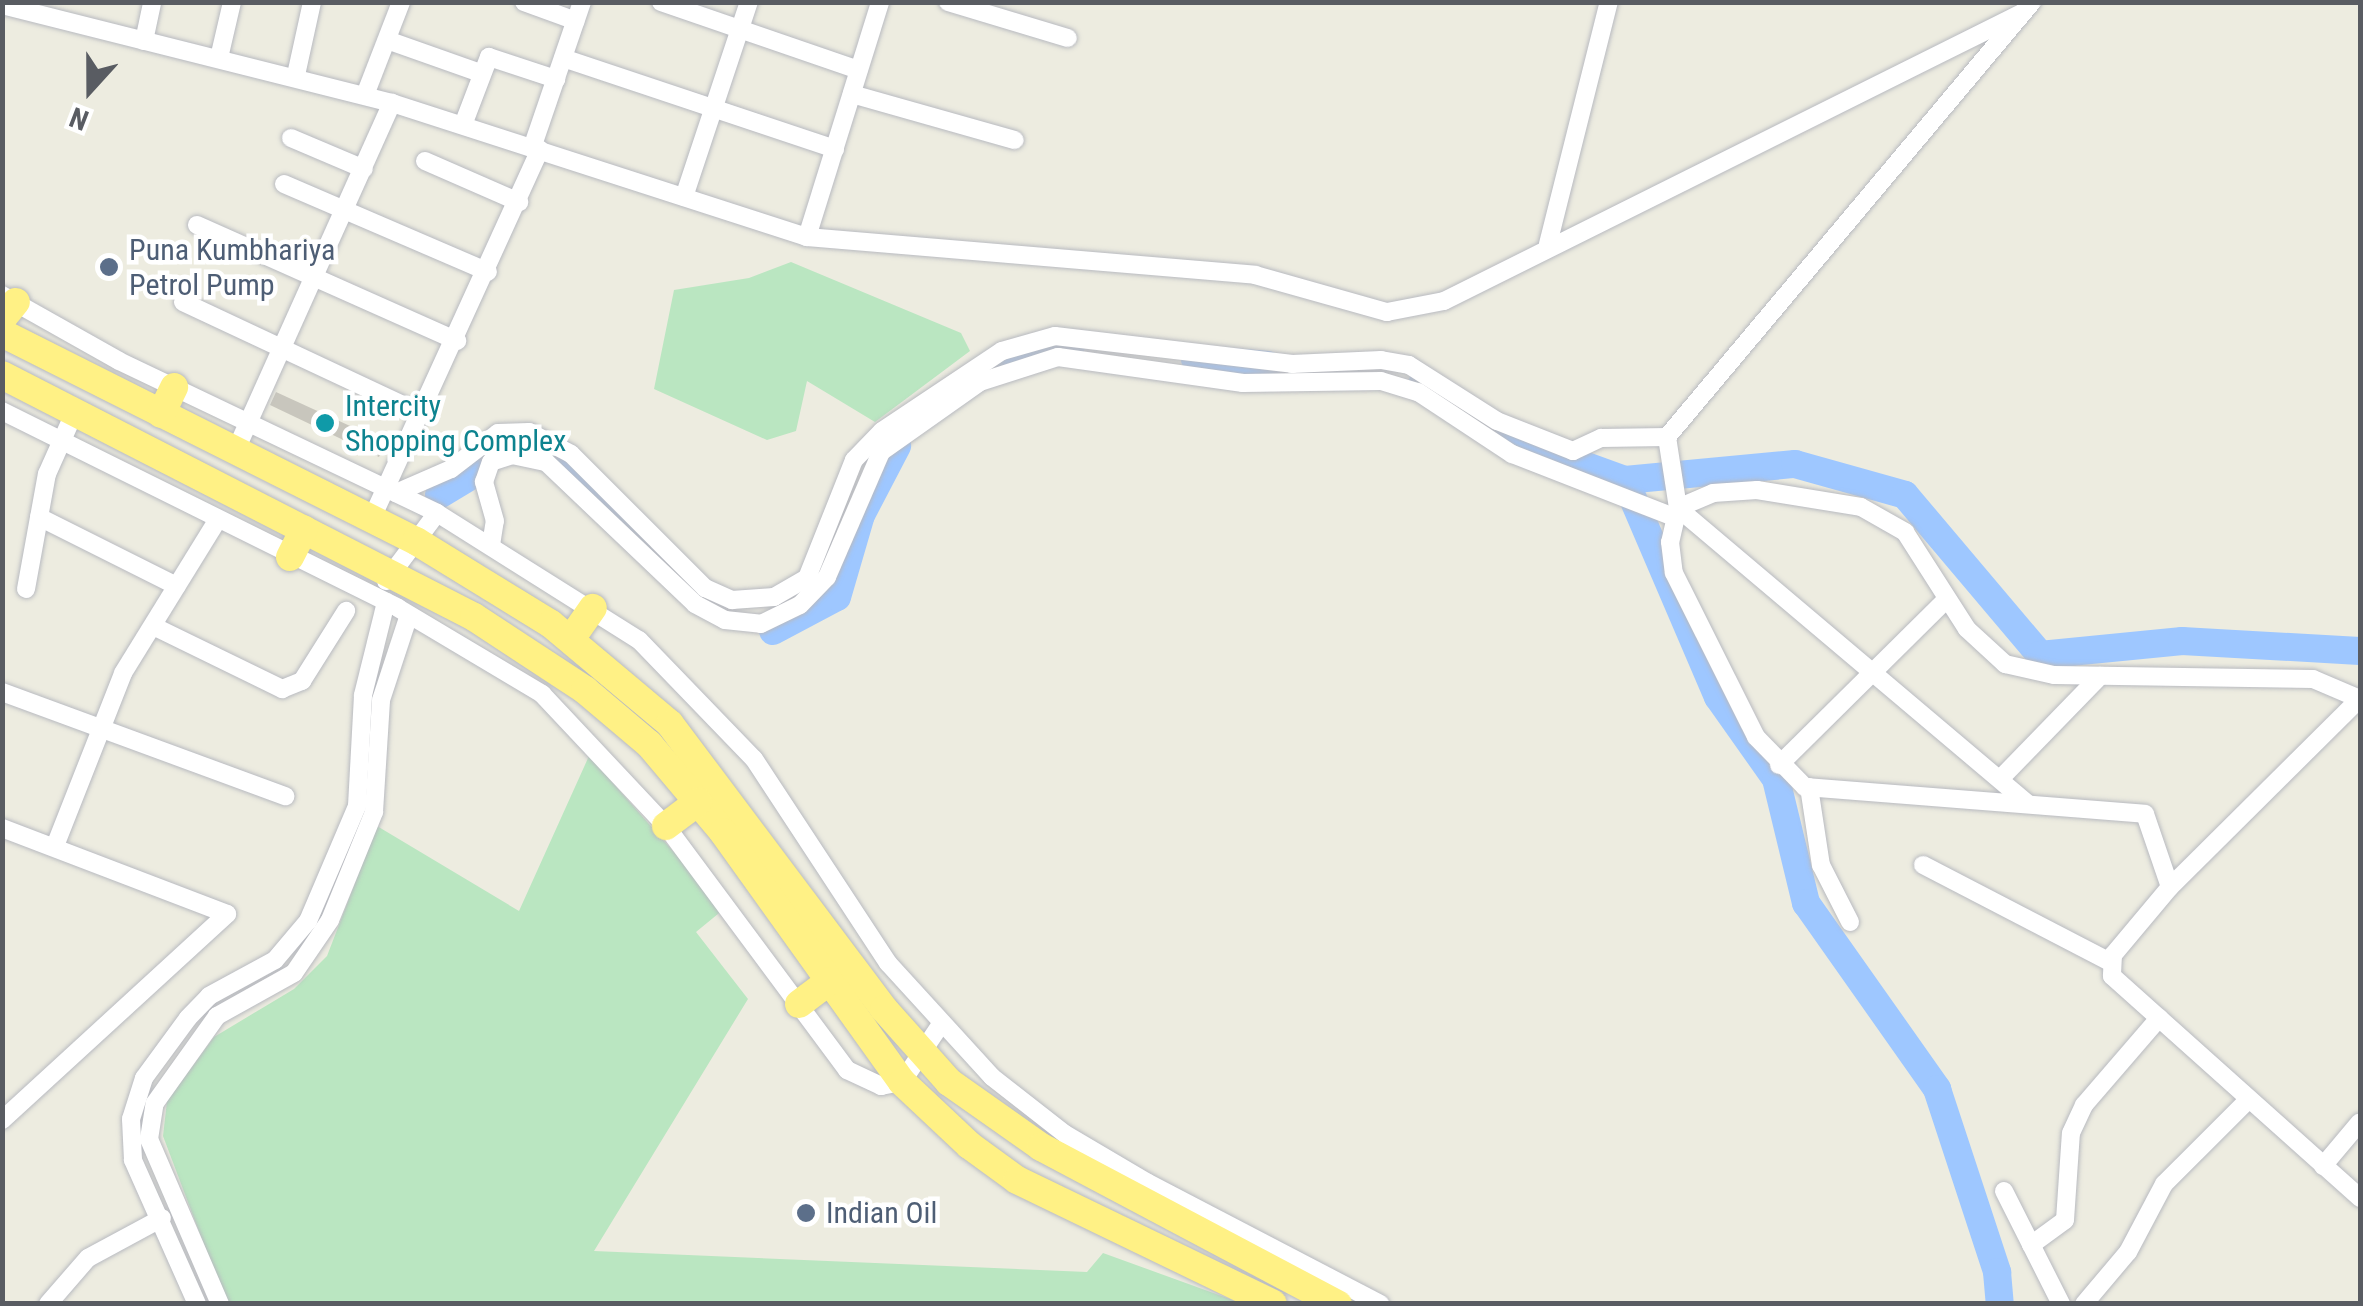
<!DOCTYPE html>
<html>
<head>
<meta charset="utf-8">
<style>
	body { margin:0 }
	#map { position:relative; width:2363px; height:1306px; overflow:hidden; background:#edece0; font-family:"Roboto Condensed",sans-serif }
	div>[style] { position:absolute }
	.green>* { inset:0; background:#bae6c1 }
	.river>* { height:28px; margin:-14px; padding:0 14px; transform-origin:14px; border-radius:14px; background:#9ec7ff }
	.building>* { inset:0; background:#c8c6bd }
	.roads { filter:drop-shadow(0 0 2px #b8bac0) drop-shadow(0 0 2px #b8bac0) }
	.minor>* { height:18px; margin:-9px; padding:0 9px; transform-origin:9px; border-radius:9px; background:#fff }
	.highway>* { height:28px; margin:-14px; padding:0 14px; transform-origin:14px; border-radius:14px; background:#fff185 }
	.dots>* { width:28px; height:28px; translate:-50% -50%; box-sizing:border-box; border:5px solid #fff; border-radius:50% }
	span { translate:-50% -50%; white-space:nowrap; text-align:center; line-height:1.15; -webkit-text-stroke:9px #fff; paint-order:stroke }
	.service-label { font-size:30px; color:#4e5e75 }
	.left { translate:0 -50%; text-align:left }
	.culture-label { font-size:30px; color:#0d838f }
	.frame { position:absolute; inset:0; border:5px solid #595c62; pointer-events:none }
	.north { position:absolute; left:40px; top:40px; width:100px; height:100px; -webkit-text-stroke:8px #fff; paint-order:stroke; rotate:201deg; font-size:28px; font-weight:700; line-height:40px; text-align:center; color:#595c62 }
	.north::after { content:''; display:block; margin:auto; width:35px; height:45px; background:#595c62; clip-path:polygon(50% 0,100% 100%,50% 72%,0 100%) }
</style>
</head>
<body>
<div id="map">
	<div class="green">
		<i style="clip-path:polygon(791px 262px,961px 333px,970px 351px,875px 422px,807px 381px,796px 431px,767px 440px,654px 389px,674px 290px,749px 278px)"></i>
		<i style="clip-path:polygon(589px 756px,724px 909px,696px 932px,748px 999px,594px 1251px,1087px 1272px,1103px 1253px,1241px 1303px,226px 1303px,163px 1136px,167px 1101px,214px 1037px,294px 989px,327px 956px,377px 826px,519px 911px)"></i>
	</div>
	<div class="river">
		<i style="left:1004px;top:356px;width:69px;rotate:-10deg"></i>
		<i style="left:1195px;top:359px;width:73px;rotate:4.7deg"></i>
		<i style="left:1423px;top:382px;width:86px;rotate:35.5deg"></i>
		<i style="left:1493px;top:432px;width:140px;rotate:20deg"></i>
		<i style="left:1625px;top:480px;width:171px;rotate:-5.4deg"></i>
		<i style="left:1795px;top:464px;width:114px;rotate:15.7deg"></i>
		<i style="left:1905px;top:495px;width:209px;rotate:49.8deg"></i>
		<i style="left:2040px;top:655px;width:143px;rotate:-5.6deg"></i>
		<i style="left:2182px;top:641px;width:178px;rotate:3.2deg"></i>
		<i style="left:519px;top:448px;width:40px;rotate:5.7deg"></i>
		<i style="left:559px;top:452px;width:158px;rotate:46.8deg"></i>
		<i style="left:1625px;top:480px;width:236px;rotate:66.8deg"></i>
		<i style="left:1718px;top:697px;width:100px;rotate:54.7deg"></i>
		<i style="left:1776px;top:779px;width:128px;rotate:76.4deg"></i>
		<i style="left:1806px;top:903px;width:228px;rotate:54.8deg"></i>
		<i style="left:1937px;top:1089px;width:193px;rotate:71.8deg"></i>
		<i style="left:1997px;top:1272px;width:32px;rotate:85deg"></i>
		<i style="left:439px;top:495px;width:47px;rotate:-31deg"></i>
		<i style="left:773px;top:631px;width:72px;rotate:-28deg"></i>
		<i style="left:837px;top:597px;width:85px;rotate:-73.7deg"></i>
		<i style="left:861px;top:515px;width:78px;rotate:-62.4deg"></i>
	</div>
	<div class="building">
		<i style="clip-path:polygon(276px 392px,385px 442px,379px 457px,270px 405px)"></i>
	</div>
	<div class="roads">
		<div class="minor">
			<i style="left:524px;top:2px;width:55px;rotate:20.1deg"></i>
			<i style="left:661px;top:2px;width:209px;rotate:19deg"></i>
			<i style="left:948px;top:2px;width:125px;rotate:16.7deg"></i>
			<i style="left:2032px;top:2px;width:568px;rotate:130deg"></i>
			<i style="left:1667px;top:437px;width:72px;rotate:81.2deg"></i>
			<i style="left:1678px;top:508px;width:35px;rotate:103deg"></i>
			<i style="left:1670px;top:542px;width:31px;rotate:83deg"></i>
			<i style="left:1674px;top:573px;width:183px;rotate:63.4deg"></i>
			<i style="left:1756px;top:737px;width:70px;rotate:45.6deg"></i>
			<i style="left:1805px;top:787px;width:341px;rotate:4.5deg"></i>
			<i style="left:2145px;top:814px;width:77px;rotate:71.1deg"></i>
			<i style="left:2170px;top:887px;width:89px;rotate:130deg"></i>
			<i style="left:2113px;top:955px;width:21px;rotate:93deg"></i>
			<i style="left:2112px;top:976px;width:333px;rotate:41.8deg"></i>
			<i style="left:2px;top:5px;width:402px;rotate:14.1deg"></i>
			<i style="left:392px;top:103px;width:436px;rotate:17.9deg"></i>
			<i style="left:807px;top:237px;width:450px;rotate:4.8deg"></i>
			<i style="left:1255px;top:275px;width:137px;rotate:15.7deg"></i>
			<i style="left:1387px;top:312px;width:58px;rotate:-10.9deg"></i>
			<i style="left:1444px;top:301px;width:646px;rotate:-26.49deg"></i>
			<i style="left:387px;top:40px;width:99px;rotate:19.5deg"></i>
			<i style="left:144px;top:41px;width:40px;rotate:-78deg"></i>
			<i style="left:219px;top:58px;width:57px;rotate:-76.9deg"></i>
			<i style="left:563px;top:58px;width:287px;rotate:18.5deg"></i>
			<i style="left:296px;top:75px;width:75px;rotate:-77.6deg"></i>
			<i style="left:852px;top:94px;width:169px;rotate:15.8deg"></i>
			<i style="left:365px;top:95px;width:100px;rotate:-68.8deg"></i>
			<i style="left:463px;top:125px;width:73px;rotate:-69.1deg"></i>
			<i style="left:489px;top:57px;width:71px;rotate:18.2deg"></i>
			<i style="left:291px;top:138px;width:79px;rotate:23deg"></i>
			<i style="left:532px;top:148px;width:154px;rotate:-71.1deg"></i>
			<i style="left:425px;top:161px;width:103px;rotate:23.6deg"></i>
			<i style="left:284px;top:184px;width:222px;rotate:23.3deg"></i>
			<i style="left:684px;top:197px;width:206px;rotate:-71.6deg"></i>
			<i style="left:197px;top:225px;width:285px;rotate:24deg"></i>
			<i style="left:807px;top:237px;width:246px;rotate:-72.7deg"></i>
			<i style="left:1548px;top:244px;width:250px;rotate:-75.9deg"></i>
			<i style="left:2px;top:295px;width:134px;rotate:29.4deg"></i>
			<i style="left:119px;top:361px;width:352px;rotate:25.5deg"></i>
			<i style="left:437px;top:513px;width:239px;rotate:32.2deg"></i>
			<i style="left:639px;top:640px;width:165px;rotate:46deg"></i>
			<i style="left:754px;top:759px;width:244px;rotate:56.7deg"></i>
			<i style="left:888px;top:963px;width:154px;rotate:47.6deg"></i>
			<i style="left:992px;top:1077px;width:93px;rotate:38deg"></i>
			<i style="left:1065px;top:1134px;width:96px;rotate:30.6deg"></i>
			<i style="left:1148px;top:1183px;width:262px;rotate:27.5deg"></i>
			<i style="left:183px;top:302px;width:266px;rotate:25.1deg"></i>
			<i style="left:2px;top:411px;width:442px;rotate:26.4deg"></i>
			<i style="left:398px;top:608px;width:168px;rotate:30.8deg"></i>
			<i style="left:542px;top:694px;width:181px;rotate:46.8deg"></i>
			<i style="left:666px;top:826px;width:304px;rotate:53.4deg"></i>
			<i style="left:847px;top:1070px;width:38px;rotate:25deg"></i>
			<i style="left:881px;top:1086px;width:21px;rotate:-11deg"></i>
			<i style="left:902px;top:1082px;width:70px;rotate:-56.1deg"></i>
			<i style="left:235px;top:452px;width:383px;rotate:-65.8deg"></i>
			<i style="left:396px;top:493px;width:60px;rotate:-23.6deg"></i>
			<i style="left:451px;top:469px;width:59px;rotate:-37.5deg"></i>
			<i style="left:498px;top:433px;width:31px;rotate:-2deg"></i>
			<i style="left:529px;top:432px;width:47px;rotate:27.6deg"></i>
			<i style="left:571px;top:454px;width:190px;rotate:45deg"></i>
			<i style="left:705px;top:588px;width:30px;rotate:24deg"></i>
			<i style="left:732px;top:600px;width:42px;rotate:-4.1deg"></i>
			<i style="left:774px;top:597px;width:38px;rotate:-30deg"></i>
			<i style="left:807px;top:578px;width:127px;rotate:-68.3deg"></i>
			<i style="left:854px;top:460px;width:40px;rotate:-46deg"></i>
			<i style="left:882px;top:431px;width:144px;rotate:-33.7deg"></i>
			<i style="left:1002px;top:351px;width:55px;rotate:-15.8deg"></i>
			<i style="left:1055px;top:336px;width:239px;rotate:6.7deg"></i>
			<i style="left:1292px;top:364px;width:89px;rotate:-2.6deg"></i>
			<i style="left:1381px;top:360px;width:28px;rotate:10deg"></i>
			<i style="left:1409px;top:365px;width:104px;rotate:32.5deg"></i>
			<i style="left:1497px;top:421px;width:82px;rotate:21.5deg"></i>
			<i style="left:1573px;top:451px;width:31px;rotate:-25deg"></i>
			<i style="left:1601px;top:438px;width:66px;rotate:-0.9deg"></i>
			<i style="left:39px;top:517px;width:154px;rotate:26.6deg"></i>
			<i style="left:372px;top:518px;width:405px;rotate:-65.5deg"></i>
			<i style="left:491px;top:545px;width:24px;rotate:-81deg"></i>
			<i style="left:495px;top:521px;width:41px;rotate:-105.8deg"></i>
			<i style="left:484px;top:482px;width:21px;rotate:-71deg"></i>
			<i style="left:491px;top:462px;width:22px;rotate:-18deg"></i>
			<i style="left:512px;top:455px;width:35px;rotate:12deg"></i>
			<i style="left:546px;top:462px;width:206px;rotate:43.6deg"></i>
			<i style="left:695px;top:604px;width:34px;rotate:28deg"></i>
			<i style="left:725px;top:620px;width:36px;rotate:6deg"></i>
			<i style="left:761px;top:624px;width:43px;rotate:-26deg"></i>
			<i style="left:800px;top:605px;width:39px;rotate:-46deg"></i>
			<i style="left:827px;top:577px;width:136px;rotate:-66.6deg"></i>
			<i style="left:881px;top:452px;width:121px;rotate:-35.3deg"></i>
			<i style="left:980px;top:382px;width:82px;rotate:-17.8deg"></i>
			<i style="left:1058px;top:357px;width:187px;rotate:8deg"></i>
			<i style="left:1243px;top:383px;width:138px;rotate:-0.8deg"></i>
			<i style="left:1381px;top:381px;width:39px;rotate:17deg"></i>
			<i style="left:1418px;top:392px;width:113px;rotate:33.4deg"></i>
			<i style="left:1512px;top:454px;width:176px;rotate:21.3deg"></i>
			<i style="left:386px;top:581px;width:85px;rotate:-53.1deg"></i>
			<i style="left:26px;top:589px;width:117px;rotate:-79.7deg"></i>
			<i style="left:47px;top:474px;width:69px;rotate:-66deg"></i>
			<i style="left:153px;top:626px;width:144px;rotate:26deg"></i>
			<i style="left:282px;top:689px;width:22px;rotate:-22deg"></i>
			<i style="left:302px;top:681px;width:83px;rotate:-57.8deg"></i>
			<i style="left:2px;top:692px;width:302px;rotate:20.2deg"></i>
			<i style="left:1779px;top:765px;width:235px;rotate:-44.7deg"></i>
			<i style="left:2000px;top:779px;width:144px;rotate:-45.8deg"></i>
			<i style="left:1809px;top:787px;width:79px;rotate:81.3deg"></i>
			<i style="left:1821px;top:865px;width:64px;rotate:63deg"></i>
			<i style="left:2027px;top:803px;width:457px;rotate:-139.8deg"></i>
			<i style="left:1678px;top:508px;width:38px;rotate:-23deg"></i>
			<i style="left:1713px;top:493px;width:44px;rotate:-3.9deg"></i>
			<i style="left:1757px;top:490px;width:105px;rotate:9.3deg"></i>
			<i style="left:1861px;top:507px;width:51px;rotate:29.6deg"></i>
			<i style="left:1905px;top:532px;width:115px;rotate:57.4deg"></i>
			<i style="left:1967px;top:629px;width:52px;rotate:42.6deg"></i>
			<i style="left:2005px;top:664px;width:50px;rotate:12.7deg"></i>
			<i style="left:2054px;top:675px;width:259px;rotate:0.9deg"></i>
			<i style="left:2313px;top:679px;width:51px;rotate:23.1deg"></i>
			<i style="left:2px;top:828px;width:241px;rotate:20.9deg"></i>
			<i style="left:227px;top:914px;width:305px;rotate:137.5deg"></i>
			<i style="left:55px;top:846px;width:186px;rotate:-68.5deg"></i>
			<i style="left:123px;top:673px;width:179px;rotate:-58.3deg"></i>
			<i style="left:1923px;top:865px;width:211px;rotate:27.4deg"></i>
			<i style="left:2170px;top:887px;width:268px;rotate:-44.8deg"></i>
			<i style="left:2323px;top:1166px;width:57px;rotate:-49.9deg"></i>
			<i style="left:2004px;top:1191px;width:127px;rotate:63.2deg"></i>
			<i style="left:2031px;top:1245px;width:42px;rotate:-36.3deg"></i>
			<i style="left:2065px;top:1220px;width:87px;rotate:-86.1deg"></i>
			<i style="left:2071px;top:1133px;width:31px;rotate:-65deg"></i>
			<i style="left:2084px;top:1105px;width:115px;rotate:-49.2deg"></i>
			<i style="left:48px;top:1304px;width:61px;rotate:-49deg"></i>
			<i style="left:88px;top:1258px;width:84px;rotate:-28.4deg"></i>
			<i style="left:197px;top:1304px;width:158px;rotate:-114deg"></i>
			<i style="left:133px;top:1160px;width:41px;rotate:-92.8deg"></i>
			<i style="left:131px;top:1119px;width:43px;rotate:-72.4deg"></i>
			<i style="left:144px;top:1078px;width:74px;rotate:-53.7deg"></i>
			<i style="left:188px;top:1018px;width:30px;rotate:-46deg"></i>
			<i style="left:209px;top:996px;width:75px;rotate:-28.6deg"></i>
			<i style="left:275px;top:960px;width:51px;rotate:-49.8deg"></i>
			<i style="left:308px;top:921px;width:125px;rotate:-66.9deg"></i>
			<i style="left:357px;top:806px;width:111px;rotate:-86.9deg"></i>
			<i style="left:363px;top:695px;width:96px;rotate:-76.1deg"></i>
			<i style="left:220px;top:1304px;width:180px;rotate:-113.3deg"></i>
			<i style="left:149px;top:1139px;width:36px;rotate:-81deg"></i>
			<i style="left:155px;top:1103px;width:107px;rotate:-54.5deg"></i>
			<i style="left:217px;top:1016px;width:88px;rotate:-29.2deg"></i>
			<i style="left:294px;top:973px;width:64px;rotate:-55.8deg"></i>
			<i style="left:330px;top:920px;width:117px;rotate:-67.8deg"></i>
			<i style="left:374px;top:812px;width:112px;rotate:-86.4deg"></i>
			<i style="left:381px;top:700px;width:89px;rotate:-71.8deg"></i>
			<i style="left:2084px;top:1304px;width:68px;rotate:-49.8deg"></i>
			<i style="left:2128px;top:1252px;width:77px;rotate:-62.1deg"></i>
			<i style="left:2164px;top:1184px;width:120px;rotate:-45deg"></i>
		</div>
		<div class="highway">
			<i style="left:2px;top:319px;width:22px;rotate:-51deg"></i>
			<i style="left:2px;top:333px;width:463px;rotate:26.7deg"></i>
			<i style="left:416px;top:541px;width:158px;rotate:31.6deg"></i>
			<i style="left:551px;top:624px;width:155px;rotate:40deg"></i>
			<i style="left:670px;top:724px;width:356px;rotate:53.1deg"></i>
			<i style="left:884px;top:1009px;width:98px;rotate:48.3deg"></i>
			<i style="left:949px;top:1082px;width:113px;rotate:35.2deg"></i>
			<i style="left:1041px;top:1147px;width:336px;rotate:27.9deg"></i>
			<i style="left:2px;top:375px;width:530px;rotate:27.14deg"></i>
			<i style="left:474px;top:617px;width:133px;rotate:33.3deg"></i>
			<i style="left:585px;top:690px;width:84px;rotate:40.2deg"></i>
			<i style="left:649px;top:744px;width:115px;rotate:49.9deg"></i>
			<i style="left:723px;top:832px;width:307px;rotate:54.4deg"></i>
			<i style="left:902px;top:1082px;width:92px;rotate:43.2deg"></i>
			<i style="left:969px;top:1145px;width:59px;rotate:36.1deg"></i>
			<i style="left:1017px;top:1180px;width:284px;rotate:25.8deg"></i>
			<i style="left:161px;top:414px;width:30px;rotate:-64deg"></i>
			<i style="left:290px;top:557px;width:31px;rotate:-63deg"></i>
			<i style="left:571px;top:639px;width:38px;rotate:-55deg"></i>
			<i style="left:666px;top:826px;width:40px;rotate:-37deg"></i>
			<i style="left:799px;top:1004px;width:38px;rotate:-37deg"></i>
		</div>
	</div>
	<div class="dots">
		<i style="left:109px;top:267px;background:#5c6f8a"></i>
		<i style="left:325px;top:423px;background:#0f9aa8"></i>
		<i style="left:806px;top:1213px;background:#5c6f8a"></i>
	</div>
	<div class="service-label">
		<span class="left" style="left:129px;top:267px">Puna Kumbhariya<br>Petrol Pump</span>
		<span class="left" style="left:826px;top:1213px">Indian Oil</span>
	</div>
	<div class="culture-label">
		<span class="left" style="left:345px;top:423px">Intercity<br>Shopping Complex</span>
	</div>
	<div class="frame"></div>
	<div class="north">N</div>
</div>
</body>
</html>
